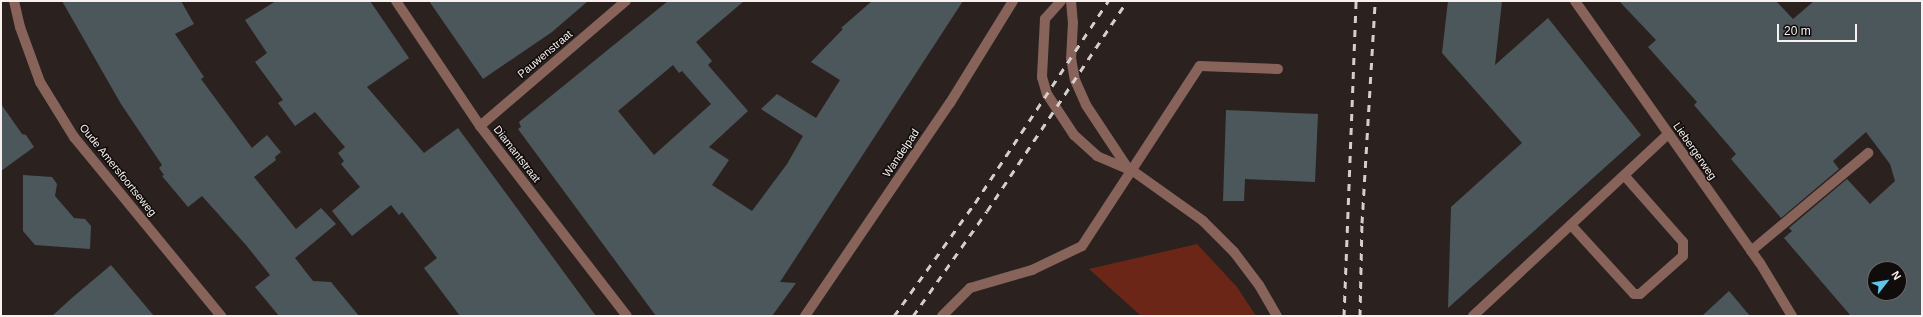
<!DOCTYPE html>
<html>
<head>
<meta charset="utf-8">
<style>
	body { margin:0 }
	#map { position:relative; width:1923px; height:317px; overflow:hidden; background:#2b221f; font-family:Helvetica,sans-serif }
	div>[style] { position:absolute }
	.green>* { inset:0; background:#6b2618 }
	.building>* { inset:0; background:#4c575b }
	.minor>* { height:10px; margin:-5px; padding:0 5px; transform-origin:5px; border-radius:5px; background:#87635a }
	.rail>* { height:3px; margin-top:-1.5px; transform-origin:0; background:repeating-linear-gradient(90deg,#d5cecc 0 7px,transparent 0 14px) }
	span { translate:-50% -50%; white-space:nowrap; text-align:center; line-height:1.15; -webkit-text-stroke:3px #100c0b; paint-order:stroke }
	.street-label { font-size:11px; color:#f7f0ee }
	.frame { position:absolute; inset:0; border:2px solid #f7f0ee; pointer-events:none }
	.north { position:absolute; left:1867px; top:261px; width:40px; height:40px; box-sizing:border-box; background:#100c0b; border:1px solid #6c6766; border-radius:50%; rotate:59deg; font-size:11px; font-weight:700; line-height:16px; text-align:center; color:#f7f0ee }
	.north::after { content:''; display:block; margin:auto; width:14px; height:18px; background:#5dc7e8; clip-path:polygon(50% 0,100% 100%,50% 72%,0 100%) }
	.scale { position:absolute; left:1777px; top:24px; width:80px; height:18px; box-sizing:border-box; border:2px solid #f7f0ee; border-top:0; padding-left:5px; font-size:12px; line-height:14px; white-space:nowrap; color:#f7f0ee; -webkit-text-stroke:3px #100c0b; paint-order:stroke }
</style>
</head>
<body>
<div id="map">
	<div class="green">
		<i style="clip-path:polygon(1197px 244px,1237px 287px,1256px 316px,1141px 316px,1089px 269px)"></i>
	</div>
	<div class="building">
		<i style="clip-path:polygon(62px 1px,181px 1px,194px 24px,175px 34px,204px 77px,201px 79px,252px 148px,267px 135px,281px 152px,275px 157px,276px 160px,254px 177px,296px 229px,321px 208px,336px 224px,295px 258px,313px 281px,331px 282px,359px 316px,279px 316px,255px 287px,270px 275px,246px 245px,202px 196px,188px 207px,162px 176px,164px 175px,159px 168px,162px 165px,121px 104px)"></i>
		<i style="clip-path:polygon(276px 1px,370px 1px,409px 58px,367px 87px,424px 153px,458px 128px,596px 316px,460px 316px,424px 268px,437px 258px,402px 212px,399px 215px,391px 205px,352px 236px,332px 211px,360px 187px,341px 164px,344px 161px,338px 153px,345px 147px,315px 112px,295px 126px,278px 103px,283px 100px,255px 62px,267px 53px,245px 20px)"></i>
		<i style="clip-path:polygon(429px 1px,588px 1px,552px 32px,483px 79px)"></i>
		<i style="clip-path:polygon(evenodd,668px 1px,744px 1px,696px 42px,712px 61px,708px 65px,748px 111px,709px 147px,729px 160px,712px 185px,752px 211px,787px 164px,803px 136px,761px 109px,777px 94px,816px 118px,840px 80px,811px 62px,843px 29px,841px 28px,872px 1px,963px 1px,780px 282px,796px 283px,772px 316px,656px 316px,518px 129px,521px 127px,519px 122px,668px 1px,673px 65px,679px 73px,682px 71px,711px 104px,654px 155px,618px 111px,673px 65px)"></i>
		<i style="clip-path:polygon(1448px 1px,1502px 1px,1495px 65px,1548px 18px,1641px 135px,1448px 308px,1451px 207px,1522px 143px,1442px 53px)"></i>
		<i style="clip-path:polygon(evenodd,1619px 1px,1776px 1px,1793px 19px,1814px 1px,1922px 1px,1922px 316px,1851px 316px,1784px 238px,1792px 231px,1789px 228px,1847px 179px,1870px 204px,1895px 181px,1890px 164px,1866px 132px,1833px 161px,1839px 169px,1781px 218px,1731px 159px,1736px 154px,1694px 105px,1697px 102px,1648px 47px,1656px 40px,1619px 1px,1875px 269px,1899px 269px,1899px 293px,1875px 293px,1875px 269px)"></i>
		<i style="clip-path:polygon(1px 104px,22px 134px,26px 135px,34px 147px,1px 171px)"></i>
		<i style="clip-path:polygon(1226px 110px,1318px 114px,1315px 182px,1245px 179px,1244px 201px,1223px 201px)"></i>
		<i style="clip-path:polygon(23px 175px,52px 177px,57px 184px,55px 196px,74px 218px,85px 219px,91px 226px,90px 249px,35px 245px,23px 231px)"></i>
		<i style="clip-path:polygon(111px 265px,154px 316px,52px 316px,73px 297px)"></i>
		<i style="clip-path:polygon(1729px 291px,1750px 316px,1702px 316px)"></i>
	</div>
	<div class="minor">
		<i style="left:14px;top:1px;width:27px;rotate:77deg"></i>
		<i style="left:20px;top:27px;width:59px;rotate:70deg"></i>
		<i style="left:40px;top:82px;width:65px;rotate:58.3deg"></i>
		<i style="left:74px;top:137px;width:232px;rotate:50.6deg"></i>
		<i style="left:396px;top:1px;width:151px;rotate:56.1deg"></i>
		<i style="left:480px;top:126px;width:240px;rotate:52.3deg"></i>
		<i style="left:1061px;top:1px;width:24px;rotate:132deg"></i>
		<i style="left:1045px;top:19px;width:58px;rotate:93deg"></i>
		<i style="left:1042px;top:77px;width:18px;rotate:74deg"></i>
		<i style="left:1047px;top:94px;width:49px;rotate:56.6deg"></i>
		<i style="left:1074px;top:135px;width:31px;rotate:42deg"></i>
		<i style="left:1097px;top:156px;width:39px;rotate:23deg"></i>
		<i style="left:1133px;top:171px;width:86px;rotate:35.5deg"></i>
		<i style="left:1203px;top:221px;width:44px;rotate:45deg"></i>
		<i style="left:1234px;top:252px;width:41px;rotate:52.9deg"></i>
		<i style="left:1259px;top:285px;width:36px;rotate:60deg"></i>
		<i style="left:1071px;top:1px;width:21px;rotate:85deg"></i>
		<i style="left:1073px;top:22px;width:36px;rotate:93deg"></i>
		<i style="left:1071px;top:58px;width:22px;rotate:80deg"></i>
		<i style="left:1075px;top:80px;width:27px;rotate:66deg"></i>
		<i style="left:1086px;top:105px;width:74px;rotate:56.5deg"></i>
		<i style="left:1575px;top:1px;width:321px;rotate:54.8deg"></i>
		<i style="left:1760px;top:263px;width:62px;rotate:58.9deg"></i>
		<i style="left:480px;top:126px;width:192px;rotate:-40.6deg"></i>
		<i style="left:1571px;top:225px;width:93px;rotate:47.6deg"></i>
		<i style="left:1634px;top:294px;width:6px"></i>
		<i style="left:1640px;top:294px;width:57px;rotate:-41.5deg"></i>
		<i style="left:1683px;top:256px;width:14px;rotate:-90deg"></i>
		<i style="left:1683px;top:242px;width:89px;rotate:-131.4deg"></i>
		<i style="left:1751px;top:251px;width:153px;rotate:-39.9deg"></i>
		<i style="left:805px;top:316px;width:258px;rotate:-55.8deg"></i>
		<i style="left:950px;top:103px;width:120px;rotate:-58.3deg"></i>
		<i style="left:942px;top:316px;width:40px;rotate:-45deg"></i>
		<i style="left:970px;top:288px;width:65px;rotate:-16.2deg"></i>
		<i style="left:1032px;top:270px;width:55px;rotate:-25.6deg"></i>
		<i style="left:1082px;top:246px;width:215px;rotate:-56.8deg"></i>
		<i style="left:1200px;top:66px;width:78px;rotate:2.2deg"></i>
		<i style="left:1473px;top:316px;width:267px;rotate:-43deg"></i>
	</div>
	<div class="rail">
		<i style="left:894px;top:316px;width:139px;rotate:-54.4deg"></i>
		<i style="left:975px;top:203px;width:242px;rotate:-56.6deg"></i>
		<i style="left:913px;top:316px;width:128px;rotate:-54.8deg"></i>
		<i style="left:987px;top:211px;width:252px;rotate:-56.3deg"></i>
		<i style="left:1344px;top:316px;width:315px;rotate:-87.8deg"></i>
		<i style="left:1360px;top:316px;width:93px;rotate:-88.8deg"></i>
		<i style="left:1362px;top:223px;width:222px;rotate:-86.6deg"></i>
	</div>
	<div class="street-label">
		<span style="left:545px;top:54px;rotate:-40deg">Pauwenstraat</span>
		<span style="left:1695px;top:151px;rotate:55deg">Liebergerweg</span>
		<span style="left:901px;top:153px;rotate:-56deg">Wandelpad</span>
		<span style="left:517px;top:154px;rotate:52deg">Diamantstraat</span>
		<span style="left:118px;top:170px;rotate:51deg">Oude Amersfoortseweg</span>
	</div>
	<div class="frame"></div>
	<div class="north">N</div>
	<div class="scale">20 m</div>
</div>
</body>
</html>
